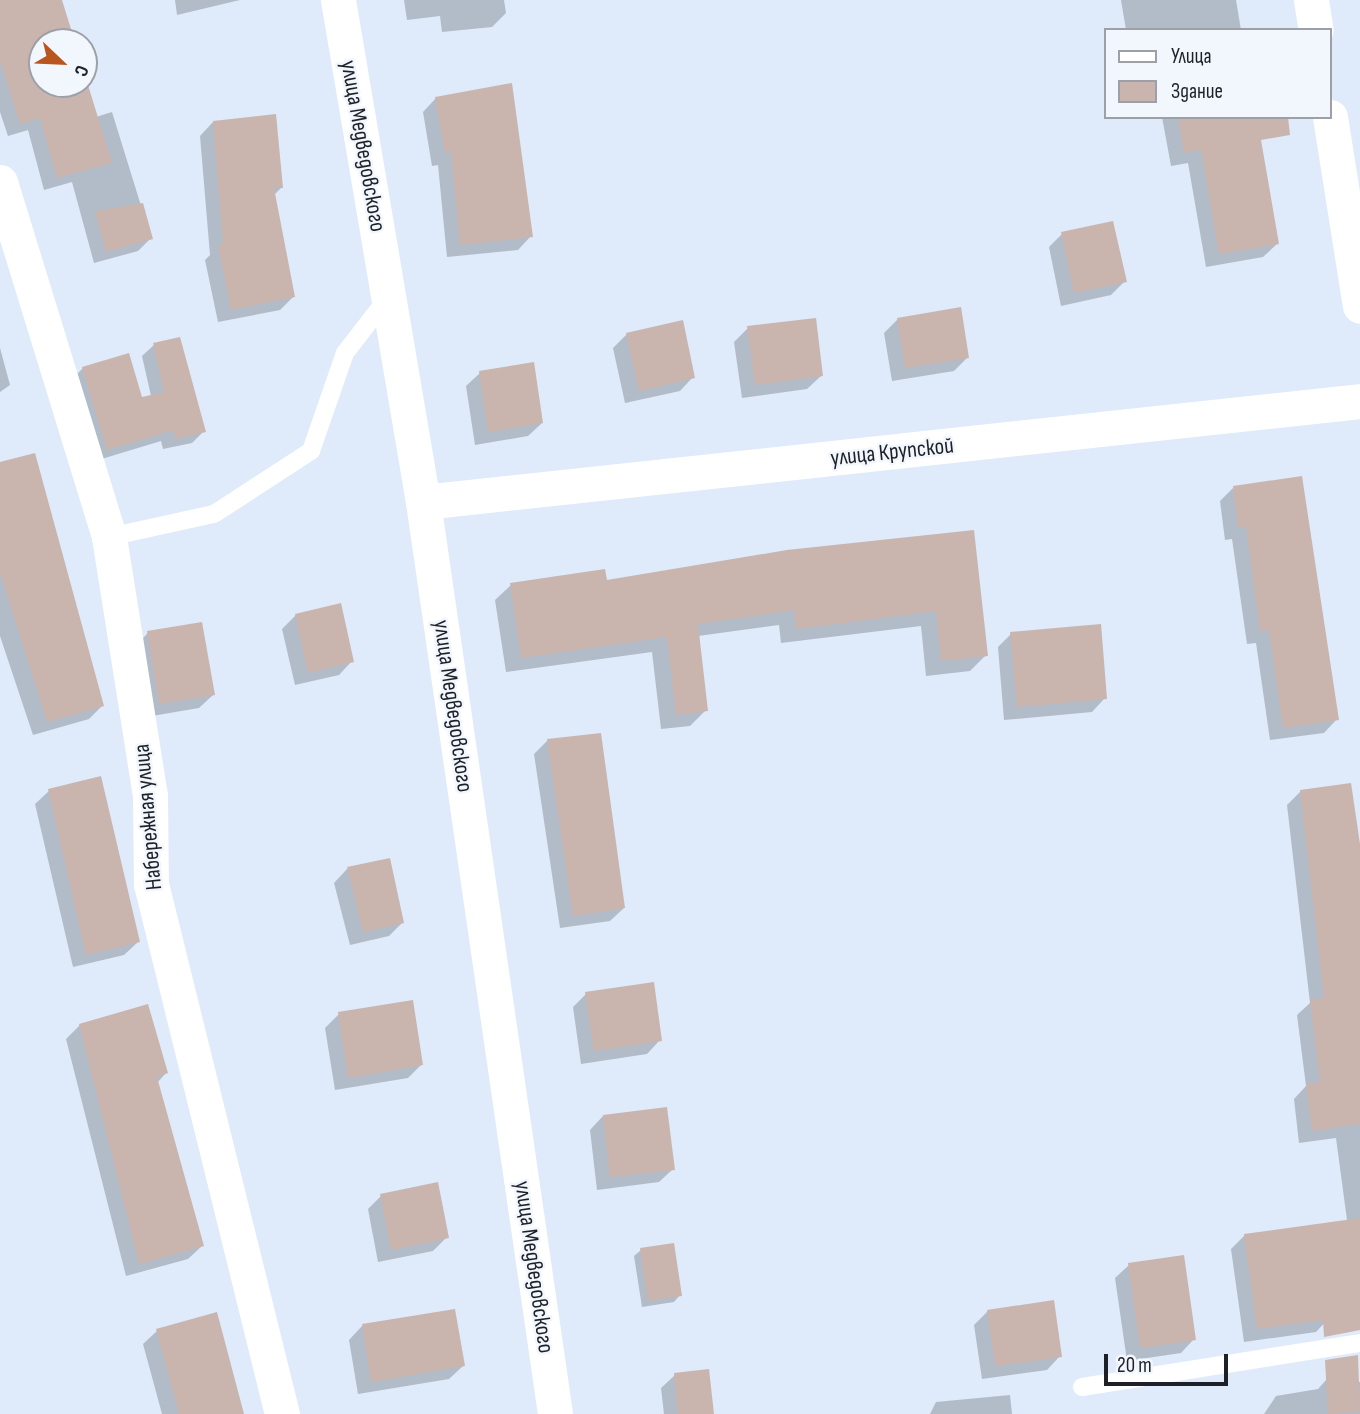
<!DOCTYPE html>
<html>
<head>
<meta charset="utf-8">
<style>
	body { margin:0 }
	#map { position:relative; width:1360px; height:1414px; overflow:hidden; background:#dfeafa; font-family:"Sofia Sans Condensed",sans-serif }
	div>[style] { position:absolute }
	.shadow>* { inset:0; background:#0003 }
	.building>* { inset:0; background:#c9b5ad }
	.lane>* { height:18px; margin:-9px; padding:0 9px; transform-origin:9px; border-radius:9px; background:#fff }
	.street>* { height:35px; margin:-17.5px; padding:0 17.5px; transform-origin:17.5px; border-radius:17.5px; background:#fff }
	span { translate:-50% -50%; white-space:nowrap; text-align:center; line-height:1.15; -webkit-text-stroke:5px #f2f6fd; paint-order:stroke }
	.street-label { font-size:23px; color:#1d2127 }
	.legend { position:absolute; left:1104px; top:28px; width:228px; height:91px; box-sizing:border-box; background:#f2f6fd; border:2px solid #9da1a7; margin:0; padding:9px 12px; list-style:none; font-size:21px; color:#1d2127 }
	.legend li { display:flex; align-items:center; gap:14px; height:35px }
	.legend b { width:35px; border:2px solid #9da1a7 }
	.north { position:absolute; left:28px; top:28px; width:70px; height:70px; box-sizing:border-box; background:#f2f6fd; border:2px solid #9da1a7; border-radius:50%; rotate:113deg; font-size:19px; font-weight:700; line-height:28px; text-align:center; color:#1d2127 }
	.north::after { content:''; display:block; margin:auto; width:24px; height:32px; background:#b95620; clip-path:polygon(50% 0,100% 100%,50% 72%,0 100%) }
	.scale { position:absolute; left:1104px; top:1354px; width:124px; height:32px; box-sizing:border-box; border:4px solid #1d2127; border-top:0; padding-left:9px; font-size:21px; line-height:24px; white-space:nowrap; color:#1d2127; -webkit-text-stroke:5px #f2f6fd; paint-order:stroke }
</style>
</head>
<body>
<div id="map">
	<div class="shadow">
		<i style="clip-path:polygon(0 0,30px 0,42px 43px,42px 84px,84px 84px,84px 78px,96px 117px,112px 112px,151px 238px,138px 251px,94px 263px,72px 182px,44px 190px,28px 130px,8px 136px,0 112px)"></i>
		<i style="clip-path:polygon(175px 0,240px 0,177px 15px)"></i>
		<i style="clip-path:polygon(404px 0,504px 0,506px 13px,492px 27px,442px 32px,440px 16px,407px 20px)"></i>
		<i style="clip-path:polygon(1121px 0,1236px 0,1241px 30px,1126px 30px)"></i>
		<i style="clip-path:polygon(436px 98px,531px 236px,518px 250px,447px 257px,438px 165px,432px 166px,423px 112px)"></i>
		<i style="clip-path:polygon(1162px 117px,1256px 117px,1277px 244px,1263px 257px,1206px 267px,1188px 163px,1171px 166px)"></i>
		<i style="clip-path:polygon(213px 122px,282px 187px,274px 195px,293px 297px,280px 310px,218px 322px,205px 260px,210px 255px,200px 136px)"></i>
		<i style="clip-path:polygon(1062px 234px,1125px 281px,1111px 295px,1061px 306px,1049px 247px)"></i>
		<i style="clip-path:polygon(898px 319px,968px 357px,954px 371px,892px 381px,884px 333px)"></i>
		<i style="clip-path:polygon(748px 328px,821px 376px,807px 389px,742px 398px,734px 342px)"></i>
		<i style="clip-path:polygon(627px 334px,693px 377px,680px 391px,625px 403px,613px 348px)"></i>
		<i style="clip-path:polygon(154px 345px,204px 431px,192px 443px,163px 449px,161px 441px,95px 461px,71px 380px,83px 368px,140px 399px,151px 396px,142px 356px)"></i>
		<i style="clip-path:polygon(0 348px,10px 385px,0 392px)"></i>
		<i style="clip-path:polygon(480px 373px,542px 423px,528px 436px,475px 445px,466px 386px)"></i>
		<i style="clip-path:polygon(0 464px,102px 706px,89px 719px,33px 735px,0 636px)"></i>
		<i style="clip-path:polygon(1233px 488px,1337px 719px,1324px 733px,1270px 740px,1256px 643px,1247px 644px,1232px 539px,1225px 540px,1220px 501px)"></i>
		<i style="clip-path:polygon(973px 532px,986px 655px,970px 671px,926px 676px,921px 626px,781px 643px,779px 625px,698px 636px,706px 710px,690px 726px,661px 729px,652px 652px,506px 672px,495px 600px,511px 585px,605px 582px)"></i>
		<i style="clip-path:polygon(296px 615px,352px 661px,339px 675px,295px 685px,282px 629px)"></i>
		<i style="clip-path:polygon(148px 633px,213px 695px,199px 708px,146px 717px,135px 646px)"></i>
		<i style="clip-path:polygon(1011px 634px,1105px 698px,1092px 712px,1004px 720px,998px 647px)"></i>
		<i style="clip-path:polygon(548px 740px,624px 908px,610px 921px,560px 928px,534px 754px)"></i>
		<i style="clip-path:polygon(49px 791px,138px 942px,124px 955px,73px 967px,35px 804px)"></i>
		<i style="clip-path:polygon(1300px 792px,1360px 860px,1360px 1248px,1351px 1250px,1336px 1138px,1299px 1143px,1294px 1099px,1306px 1086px,1297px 1015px,1310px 1003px,1287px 805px)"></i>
		<i style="clip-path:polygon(389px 860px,402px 923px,389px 936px,350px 945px,334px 883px,347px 869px)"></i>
		<i style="clip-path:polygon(586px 994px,660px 1040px,647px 1054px,581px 1064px,573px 1007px)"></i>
		<i style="clip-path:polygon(339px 1014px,421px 1065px,408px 1078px,335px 1090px,325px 1028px)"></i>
		<i style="clip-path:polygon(80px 1025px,166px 1073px,157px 1083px,202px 1246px,188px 1259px,126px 1276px,66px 1039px)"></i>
		<i style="clip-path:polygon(603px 1116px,673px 1169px,659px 1182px,597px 1190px,590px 1130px)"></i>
		<i style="clip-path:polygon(381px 1196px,447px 1237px,433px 1251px,378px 1262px,368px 1209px)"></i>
		<i style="clip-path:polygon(1245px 1235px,1329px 1318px,1316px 1332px,1244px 1342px,1231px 1249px)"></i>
		<i style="clip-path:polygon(641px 1250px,680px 1295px,674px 1302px,642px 1307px,634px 1256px)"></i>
		<i style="clip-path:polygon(1129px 1265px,1194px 1339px,1181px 1353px,1127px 1361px,1115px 1278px)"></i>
		<i style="clip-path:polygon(988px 1311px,1060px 1356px,1047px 1370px,982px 1379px,974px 1325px)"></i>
		<i style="clip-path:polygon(362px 1326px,463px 1366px,449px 1379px,358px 1394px,349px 1340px)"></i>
		<i style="clip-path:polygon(157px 1331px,242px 1414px,162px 1414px,143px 1344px)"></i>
		<i style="clip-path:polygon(675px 1375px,712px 1414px,664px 1414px,661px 1388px)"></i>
		<i style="clip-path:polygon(1327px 1379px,1360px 1382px,1360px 1414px,1264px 1414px,1276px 1396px,1318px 1389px)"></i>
		<i style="clip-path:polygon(1010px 1395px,1012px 1414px,930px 1414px,936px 1402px)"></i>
	</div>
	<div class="building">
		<i style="clip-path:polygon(0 0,62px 0,75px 42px,42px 42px,42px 84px,84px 84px,84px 72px,112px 163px,57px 178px,40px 118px,20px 124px,0 60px)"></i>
		<i style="clip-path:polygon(512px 83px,533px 237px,460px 245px,451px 152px,445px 153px,435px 97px)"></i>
		<i style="clip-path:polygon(276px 114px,283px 188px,274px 188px,295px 297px,231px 310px,218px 245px,223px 244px,213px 121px)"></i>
		<i style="clip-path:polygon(1178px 117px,1288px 117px,1290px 135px,1261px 140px,1279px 244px,1219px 254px,1201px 150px,1184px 153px)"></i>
		<i style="clip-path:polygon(143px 203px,153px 239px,106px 252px,95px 211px)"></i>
		<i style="clip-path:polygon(1113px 221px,1127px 282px,1074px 293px,1061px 232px)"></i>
		<i style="clip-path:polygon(961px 307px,969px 358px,905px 368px,897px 318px)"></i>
		<i style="clip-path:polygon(816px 318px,823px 376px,755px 385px,747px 326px)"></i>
		<i style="clip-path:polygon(683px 320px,695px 378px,639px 391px,626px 333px)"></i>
		<i style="clip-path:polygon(180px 337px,206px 432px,175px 439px,173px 430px,107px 450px,82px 367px,129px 353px,142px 397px,164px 392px,153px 343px)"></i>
		<i style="clip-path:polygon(534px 362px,543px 423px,488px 432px,479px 371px)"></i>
		<i style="clip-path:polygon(35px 453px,104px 706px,47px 722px,0 572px,0 462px)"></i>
		<i style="clip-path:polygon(1302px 476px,1339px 720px,1283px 728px,1269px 630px,1260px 631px,1246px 527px,1238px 528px,1233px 486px)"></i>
		<i style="clip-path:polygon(974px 530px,988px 656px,941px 661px,936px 611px,796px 629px,794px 610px,698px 624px,708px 711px,676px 715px,667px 637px,521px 658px,510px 583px,605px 569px,607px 580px,787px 550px)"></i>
		<i style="clip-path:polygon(341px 603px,354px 662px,308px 673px,295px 614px)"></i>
		<i style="clip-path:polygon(202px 622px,215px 695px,159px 704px,147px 631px)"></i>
		<i style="clip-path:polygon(1101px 624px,1107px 699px,1017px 707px,1010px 632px)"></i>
		<i style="clip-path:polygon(601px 733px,625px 908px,573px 916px,547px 739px)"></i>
		<i style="clip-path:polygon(101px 776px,140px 942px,86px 955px,48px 789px)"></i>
		<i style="clip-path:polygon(1351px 783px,1360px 844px,1360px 1124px,1312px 1131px,1306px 1084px,1320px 1082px,1310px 1000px,1324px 998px,1300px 790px)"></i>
		<i style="clip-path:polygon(390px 858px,404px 923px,363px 932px,347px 867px)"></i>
		<i style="clip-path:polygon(654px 982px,662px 1041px,594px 1051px,585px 992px)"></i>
		<i style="clip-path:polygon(413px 1000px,423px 1065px,348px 1078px,338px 1012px)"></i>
		<i style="clip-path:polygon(148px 1004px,168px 1073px,157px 1077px,204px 1246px,139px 1264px,79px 1024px)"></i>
		<i style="clip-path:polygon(667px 1107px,675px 1170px,610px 1177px,603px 1115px)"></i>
		<i style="clip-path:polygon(438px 1182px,449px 1238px,391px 1250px,380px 1194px)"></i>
		<i style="clip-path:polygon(1360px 1218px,1360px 1330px,1324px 1337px,1323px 1320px,1257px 1329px,1244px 1234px)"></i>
		<i style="clip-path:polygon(674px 1243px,682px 1296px,648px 1301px,640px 1248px)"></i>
		<i style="clip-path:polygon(1184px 1255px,1196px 1340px,1140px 1348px,1128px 1263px)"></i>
		<i style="clip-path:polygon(1054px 1300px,1062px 1357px,995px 1366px,987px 1310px)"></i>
		<i style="clip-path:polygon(455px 1309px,465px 1366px,371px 1382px,362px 1324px)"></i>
		<i style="clip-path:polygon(217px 1312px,244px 1414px,179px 1414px,156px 1329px)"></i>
		<i style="clip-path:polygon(1358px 1355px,1360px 1412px,1328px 1414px,1325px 1360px)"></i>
		<i style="clip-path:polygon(709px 1369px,714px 1414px,678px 1414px,674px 1373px)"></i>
	</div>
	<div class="lane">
		<i style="left:109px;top:537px;width:107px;rotate:-12.4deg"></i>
		<i style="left:214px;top:514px;width:116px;rotate:-33deg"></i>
		<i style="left:311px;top:451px;width:104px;rotate:-70.9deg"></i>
		<i style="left:345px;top:353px;width:72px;rotate:-52.3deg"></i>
		<i style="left:1082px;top:1387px;width:281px;rotate:-9deg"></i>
	</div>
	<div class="street">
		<i style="left:338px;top:0;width:509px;rotate:80.39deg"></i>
		<i style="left:423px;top:502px;width:922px;rotate:81.76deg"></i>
		<i style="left:1311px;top:0;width:30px;rotate:81deg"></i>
		<i style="left:1330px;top:117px;width:191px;rotate:81deg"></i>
		<i style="left:0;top:182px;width:371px;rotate:72.9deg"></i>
		<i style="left:109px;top:537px;width:261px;rotate:81deg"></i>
		<i style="left:150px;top:795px;width:89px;rotate:89.4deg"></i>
		<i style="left:151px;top:884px;width:546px;rotate:76.12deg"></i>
		<i style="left:423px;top:502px;width:942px;rotate:-6.15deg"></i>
	</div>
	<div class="street-label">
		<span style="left:363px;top:146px;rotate:80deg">улица Медведовского</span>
		<span style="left:892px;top:452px;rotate:-6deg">улица Крупской</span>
		<span style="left:453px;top:706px;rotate:82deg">улица Медведовского</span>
		<span style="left:148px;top:817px;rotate:-95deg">Набережная улица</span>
		<span style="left:534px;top:1267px;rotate:82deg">улица Медведовского</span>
	</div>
	<ul class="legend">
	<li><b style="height:9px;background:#fff"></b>Улица</li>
	<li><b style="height:19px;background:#c9b5ad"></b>Здание</li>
	</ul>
	<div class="north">С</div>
	<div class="scale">20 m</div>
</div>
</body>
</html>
